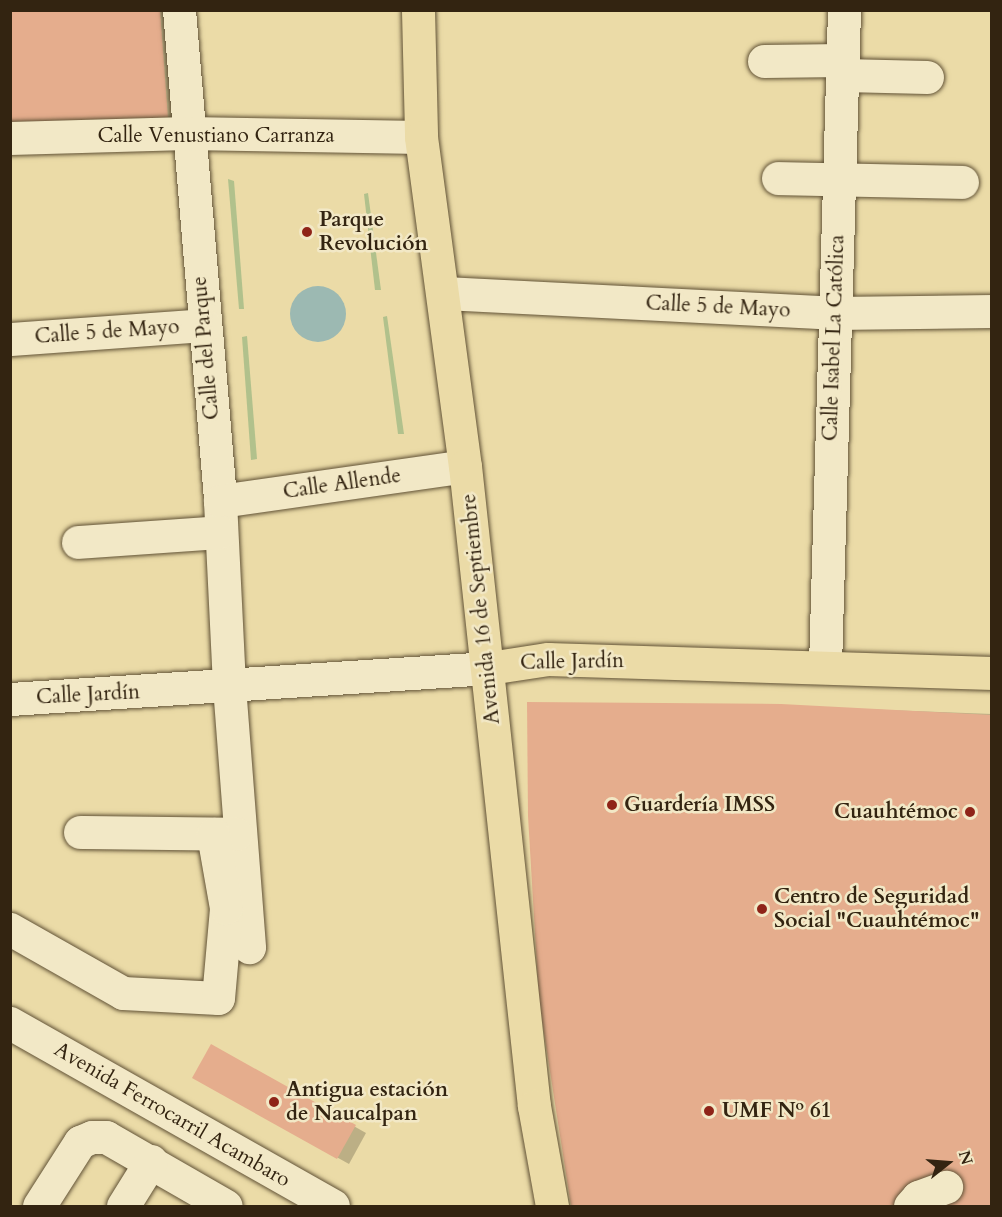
<!DOCTYPE html>
<html>
<head>
<meta charset="utf-8">
<style>
	body { margin:0 }
	#map { position:relative; width:1002px; height:1217px; overflow:hidden; background:#ebdba7; font-family:Cardo,serif }
	div>[style] { position:absolute }
	.green>* { inset:0; background:#b1c18c }
	.water>* { inset:0; background:#9cb9b2 }
	.round { border-radius:50% }
	.shadow>* { inset:0; background:#0003 }
	.building>* { inset:0; background:#e5ad8d }
	.roads { filter:drop-shadow(0 0 2px #615236) drop-shadow(0 0 2px #615236) }
	.minor>* { height:33px; margin:-16.5px; padding:0 16.5px; transform-origin:16.5px; border-radius:16.5px; background:#f2e8c6 }
	.major>* { height:33px; margin:-16.5px; padding:0 16.5px; transform-origin:16.5px; border-radius:16.5px; background:#ebdba7 }
	.dots>* { width:16px; height:16px; translate:-50% -50%; box-sizing:border-box; border:3px solid #f2e8c6; border-radius:50% }
	span { translate:-50% -50%; white-space:nowrap; text-align:center; line-height:1.15; -webkit-text-stroke:5px #f2e8c6; paint-order:stroke }
	.street-label { font-size:21px; color:#332411 }
	.poi-label { font-size:21px; color:#332411; font-weight:700 }
	.left { translate:0 -50%; text-align:left }
	.right { translate:-100% -50%; text-align:right }
	.frame { position:absolute; inset:0; border:12px solid #332411; pointer-events:none }
	.north { position:absolute; left:918px; top:1133px; width:60px; height:60px; -webkit-text-stroke:4px #f2e8c6; paint-order:stroke; rotate:73deg; font-size:16px; font-weight:700; line-height:24px; text-align:center; color:#332411 }
	.north::after { content:''; display:block; margin:auto; width:21px; height:27px; background:#332411; clip-path:polygon(50% 0,100% 100%,50% 72%,0 100%) }
</style>
</head>
<body>
<div id="map">
	<div class="green">
		<i style="clip-path:polygon(228px 179px,234px 181px,244px 309px,239px 309px)"></i>
		<i style="clip-path:polygon(368px 193px,381px 290px,375px 290px,364px 194px)"></i>
		<i style="clip-path:polygon(387px 316px,404px 434px,398px 434px,383px 317px)"></i>
		<i style="clip-path:polygon(247px 336px,257px 459px,251px 460px,242px 337px)"></i>
	</div>
	<div class="water">
		<i class="round" style="left:290px;top:286px;width:56px;height:56px"></i>
	</div>
	<div class="shadow">
		<i style="clip-path:polygon(10px 10px,174px 10px,183px 126px,10px 130px)"></i>
		<i style="clip-path:polygon(781px 706px,992px 714px,992px 1206px,573px 1206px,540px 1001px)"></i>
		<i style="clip-path:polygon(212px 1046px,366px 1133px,349px 1164px,194px 1078px)"></i>
	</div>
	<div class="building">
		<i style="clip-path:polygon(10px 10px,160px 10px,168px 118px,10px 122px)"></i>
		<i style="clip-path:polygon(527px 702px,781px 704px,992px 715px,992px 1206px,571px 1206px,539px 1001px,528px 816px)"></i>
		<i style="clip-path:polygon(211px 1044px,356px 1125px,337px 1159px,192px 1078px)"></i>
	</div>
	<div class="roads">
		<div class="minor">
			<i style="left:179px;top:10px;width:493px;rotate:85.2deg"></i>
			<i style="left:220px;top:501px;width:185px;rotate:87.2deg"></i>
			<i style="left:229px;top:686px;width:262px;rotate:85.6deg"></i>
			<i style="left:764px;top:61px;width:79px;rotate:-0.7deg"></i>
			<i style="left:843px;top:75px;width:84px;rotate:1.4deg"></i>
			<i style="left:10px;top:138px;width:177px;rotate:-1.6deg"></i>
			<i style="left:187px;top:133px;width:234px;rotate:1deg"></i>
			<i style="left:778px;top:178px;width:184px;rotate:1.2deg"></i>
			<i style="left:444px;top:293px;width:390px;rotate:2.9deg"></i>
			<i style="left:833px;top:313px;width:159px;rotate:-0.7deg"></i>
			<i style="left:10px;top:339px;width:195px;rotate:-4.1deg"></i>
			<i style="left:220px;top:501px;width:247px;rotate:-8.1deg"></i>
			<i style="left:78px;top:542px;width:143px;rotate:-4deg"></i>
			<i style="left:825px;top:666px;width:656px;rotate:-88.34deg"></i>
			<i style="left:10px;top:699px;width:480px;rotate:-3.7deg"></i>
			<i style="left:80px;top:832px;width:156px;rotate:0.7deg"></i>
			<i style="left:10px;top:929px;width:130px;rotate:29.5deg"></i>
			<i style="left:123px;top:993px;width:95px;rotate:3deg"></i>
			<i style="left:218px;top:998px;width:90px;rotate:-84.9deg"></i>
			<i style="left:226px;top:908px;width:75px;rotate:-100deg"></i>
			<i style="left:10px;top:1023px;width:371px;rotate:29.5deg"></i>
			<i style="left:39px;top:1206px;width:76px;rotate:-57.4deg"></i>
			<i style="left:80px;top:1142px;width:13px;rotate:-23deg"></i>
			<i style="left:92px;top:1137px;width:14px"></i>
			<i style="left:106px;top:1137px;width:138px;rotate:29.9deg"></i>
			<i style="left:123px;top:1206px;width:53px;rotate:-58.1deg"></i>
			<i style="left:910px;top:1206px;width:12px;rotate:-48deg"></i>
			<i style="left:918px;top:1197px;width:30px;rotate:-20deg"></i>
		</div>
		<div class="major">
			<i style="left:418px;top:10px;width:127px;rotate:88.6deg"></i>
			<i style="left:421px;top:137px;width:332px;rotate:82.4deg"></i>
			<i style="left:465px;top:466px;width:644px;rotate:83.85deg"></i>
			<i style="left:534px;top:1106px;width:102px;rotate:79.8deg"></i>
			<i style="left:489px;top:668px;width:60px;rotate:-8.7deg"></i>
			<i style="left:548px;top:659px;width:444px;rotate:1.8deg"></i>
		</div>
	</div>
	<div class="dots">
		<i style="left:307px;top:232px;background:#8f2418"></i>
		<i style="left:612px;top:805px;background:#8f2418"></i>
		<i style="left:970px;top:812px;background:#8f2418"></i>
		<i style="left:762px;top:909px;background:#8f2418"></i>
		<i style="left:274px;top:1102px;background:#8f2418"></i>
		<i style="left:709px;top:1111px;background:#8f2418"></i>
	</div>
	<div class="street-label">
		<span style="left:216px;top:136px">Calle Venustiano Carranza</span>
		<span style="left:718px;top:307px;rotate:3deg">Calle 5 de Mayo</span>
		<span style="left:107px;top:332px;rotate:-4deg">Calle 5 de Mayo</span>
		<span style="left:834px;top:338px;rotate:-88deg">Calle Isabel La Católica</span>
		<span style="left:206px;top:348px;rotate:-95deg">Calle del Parque</span>
		<span style="left:342px;top:484px;rotate:-8deg">Calle Allende</span>
		<span style="left:481px;top:609px;rotate:-96deg">Avenida 16 de Septiembre</span>
		<span style="left:572px;top:662px;rotate:-1deg">Calle Jardín</span>
		<span style="left:88px;top:695px;rotate:-3deg">Calle Jardín</span>
		<span style="left:172px;top:1115px;rotate:30deg">Avenida Ferrocarril Acambaro</span>
	</div>
	<div class="poi-label">
		<span class="left" style="left:319px;top:232px">Parque<br>Revolución</span>
		<span class="left" style="left:624px;top:805px">Guardería IMSS</span>
		<span class="right" style="left:958px;top:812px">Cuauhtémoc</span>
		<span class="left" style="left:774px;top:909px">Centro de Seguridad<br>Social "Cuauhtémoc"</span>
		<span class="left" style="left:286px;top:1102px">Antigua estación<br>de Naucalpan</span>
		<span class="left" style="left:722px;top:1111px">UMF Nº 61</span>
	</div>
	<div class="frame"></div>
	<div class="north">N</div>
</div>
</body>
</html>
